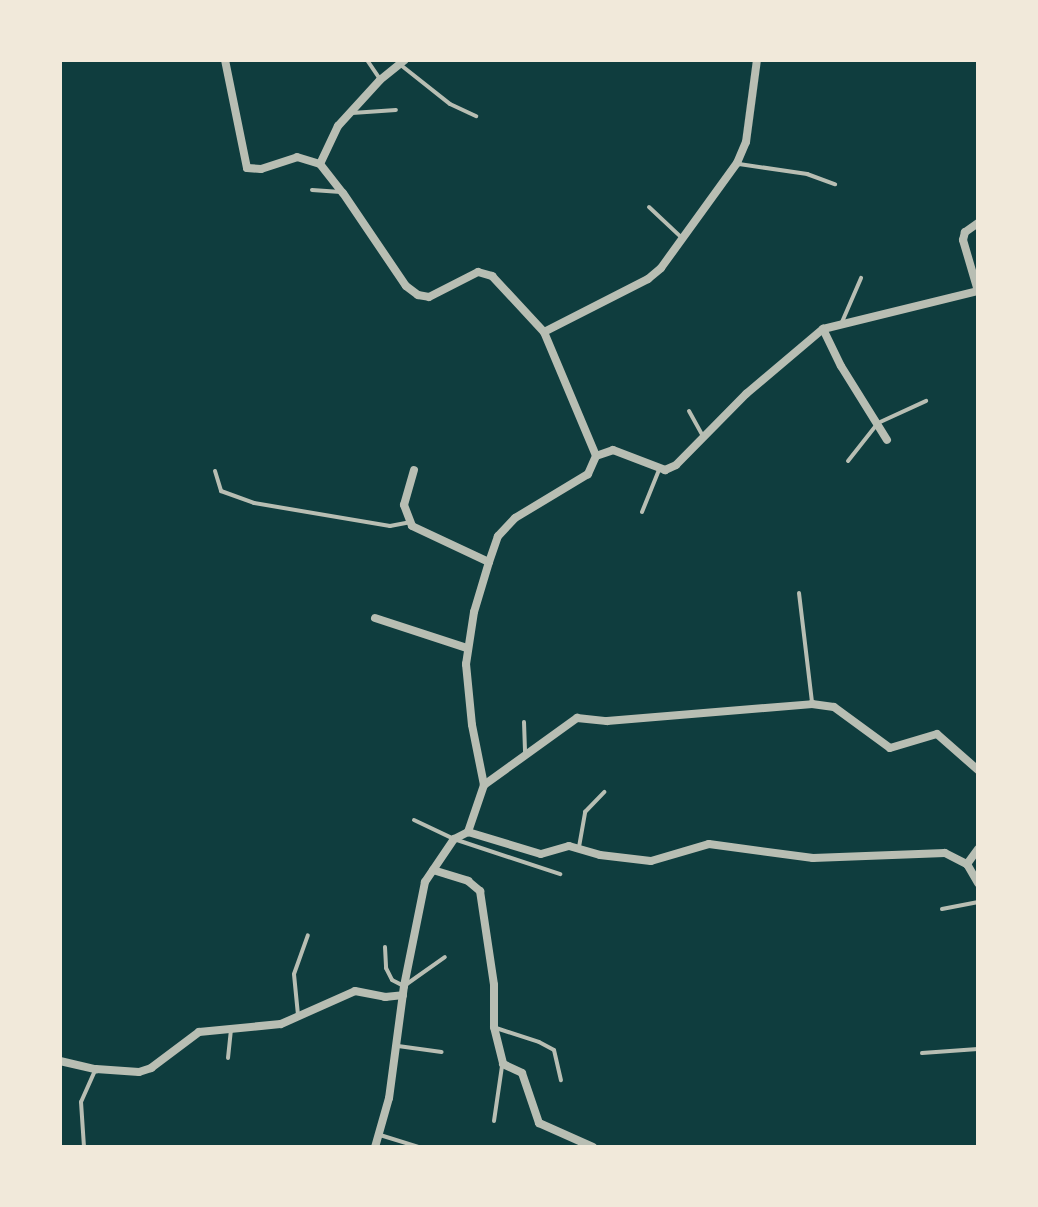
<!DOCTYPE html>
<html>
<head>
<meta charset="utf-8">
<style>
	body { margin:0 }
	#map { position:relative; width:1038px; height:1207px; overflow:hidden; background:#0f3d3e; font-family:"Noto Serif",serif }
	div>[style] { position:absolute }
	.service>* { height:4px; margin:-2px; padding:0 2px; transform-origin:2px; border-radius:2px; background:#b8beb3 }
	.minor>* { height:8px; margin:-4px; padding:0 4px; transform-origin:4px; border-radius:4px; background:#b8beb3 }
	span { translate:-50% -50%; white-space:nowrap; text-align:center; line-height:1.15; -webkit-text-stroke:7px #f1e9da; paint-order:stroke }
	.frame { position:absolute; inset:0; border:62px solid #f1e9da; pointer-events:none }
</style>
</head>
<body>
<div id="map">
	<div class="service">
		<i style="left:367px;top:60px;width:22px;rotate:56deg"></i>
		<i style="left:402px;top:66px;width:61px;rotate:38.4deg"></i>
		<i style="left:450px;top:104px;width:29px;rotate:25deg"></i>
		<i style="left:352px;top:113px;width:44px;rotate:-3.9deg"></i>
		<i style="left:739px;top:164px;width:69px;rotate:8.4deg"></i>
		<i style="left:807px;top:174px;width:30px;rotate:20deg"></i>
		<i style="left:312px;top:190px;width:29px;rotate:4deg"></i>
		<i style="left:649px;top:207px;width:44px;rotate:43.2deg"></i>
		<i style="left:842px;top:322px;width:48px;rotate:-66.6deg"></i>
		<i style="left:689px;top:411px;width:29px;rotate:61deg"></i>
		<i style="left:848px;top:461px;width:48px;rotate:-51.7deg"></i>
		<i style="left:878px;top:423px;width:53px;rotate:-24.6deg"></i>
		<i style="left:215px;top:471px;width:21px;rotate:73deg"></i>
		<i style="left:221px;top:491px;width:35px;rotate:20deg"></i>
		<i style="left:254px;top:503px;width:138px;rotate:9.6deg"></i>
		<i style="left:390px;top:526px;width:20px;rotate:-11deg"></i>
		<i style="left:642px;top:512px;width:45px;rotate:-68deg"></i>
		<i style="left:799px;top:593px;width:110px;rotate:83.2deg"></i>
		<i style="left:524px;top:722px;width:30px;rotate:88deg"></i>
		<i style="left:414px;top:820px;width:44px;rotate:25.4deg"></i>
		<i style="left:454px;top:839px;width:112px;rotate:18.3deg"></i>
		<i style="left:579px;top:847px;width:36px;rotate:-80deg"></i>
		<i style="left:585px;top:812px;width:28px;rotate:-46deg"></i>
		<i style="left:942px;top:909px;width:37px;rotate:-11deg"></i>
		<i style="left:385px;top:947px;width:21px;rotate:87deg"></i>
		<i style="left:386px;top:968px;width:13px;rotate:63deg"></i>
		<i style="left:392px;top:980px;width:13px;rotate:27deg"></i>
		<i style="left:404px;top:986px;width:50px;rotate:-35.3deg"></i>
		<i style="left:298px;top:1015px;width:41px;rotate:-95.6deg"></i>
		<i style="left:294px;top:974px;width:41px;rotate:-70.3deg"></i>
		<i style="left:496px;top:1028px;width:45px;rotate:18deg"></i>
		<i style="left:539px;top:1042px;width:17px;rotate:28deg"></i>
		<i style="left:554px;top:1050px;width:31px;rotate:77deg"></i>
		<i style="left:398px;top:1046px;width:44px;rotate:7.8deg"></i>
		<i style="left:922px;top:1053px;width:56px;rotate:-4.1deg"></i>
		<i style="left:228px;top:1058px;width:27px;rotate:-84deg"></i>
		<i style="left:494px;top:1121px;width:56px;rotate:-81.7deg"></i>
		<i style="left:380px;top:1135px;width:41px;rotate:17.1deg"></i>
		<i style="left:84px;top:1147px;width:45px;rotate:-93.8deg"></i>
		<i style="left:81px;top:1102px;width:36px;rotate:-66deg"></i>
	</div>
	<div class="minor">
		<i style="left:225px;top:60px;width:110px;rotate:78.5deg"></i>
		<i style="left:247px;top:168px;width:14px;rotate:4deg"></i>
		<i style="left:261px;top:169px;width:38px;rotate:-18deg"></i>
		<i style="left:297px;top:157px;width:24px;rotate:17deg"></i>
		<i style="left:320px;top:164px;width:37px;rotate:52deg"></i>
		<i style="left:343px;top:193px;width:112px;rotate:55.9deg"></i>
		<i style="left:406px;top:286px;width:15px;rotate:37deg"></i>
		<i style="left:418px;top:295px;width:11px;rotate:10deg"></i>
		<i style="left:429px;top:297px;width:55px;rotate:-27deg"></i>
		<i style="left:478px;top:272px;width:15px;rotate:16deg"></i>
		<i style="left:492px;top:276px;width:76px;rotate:47.1deg"></i>
		<i style="left:544px;top:332px;width:134px;rotate:67.2deg"></i>
		<i style="left:596px;top:456px;width:20px;rotate:114deg"></i>
		<i style="left:588px;top:474px;width:85px;rotate:148.9deg"></i>
		<i style="left:515px;top:518px;width:25px;rotate:133deg"></i>
		<i style="left:498px;top:536px;width:28px;rotate:109deg"></i>
		<i style="left:489px;top:562px;width:52px;rotate:106.7deg"></i>
		<i style="left:474px;top:612px;width:53px;rotate:98.7deg"></i>
		<i style="left:466px;top:664px;width:61px;rotate:84.4deg"></i>
		<i style="left:472px;top:725px;width:61px;rotate:78.7deg"></i>
		<i style="left:484px;top:785px;width:50px;rotate:108.8deg"></i>
		<i style="left:468px;top:832px;width:16px;rotate:153deg"></i>
		<i style="left:454px;top:839px;width:52px;rotate:124deg"></i>
		<i style="left:425px;top:882px;width:106px;rotate:101.4deg"></i>
		<i style="left:404px;top:986px;width:113px;rotate:97.6deg"></i>
		<i style="left:389px;top:1098px;width:51px;rotate:105.9deg"></i>
		<i style="left:320px;top:164px;width:42px;rotate:-64.7deg"></i>
		<i style="left:338px;top:126px;width:62px;rotate:-47.6deg"></i>
		<i style="left:380px;top:80px;width:32px;rotate:-39deg"></i>
		<i style="left:978px;top:223px;width:16px;rotate:145deg"></i>
		<i style="left:965px;top:232px;width:8px;rotate:104deg"></i>
		<i style="left:963px;top:240px;width:53px;rotate:73.6deg"></i>
		<i style="left:823px;top:329px;width:41px;rotate:64.1deg"></i>
		<i style="left:841px;top:366px;width:87px;rotate:58.1deg"></i>
		<i style="left:544px;top:332px;width:117px;rotate:-27deg"></i>
		<i style="left:648px;top:279px;width:17px;rotate:-40deg"></i>
		<i style="left:661px;top:268px;width:130px;rotate:-54.1deg"></i>
		<i style="left:737px;top:163px;width:23px;rotate:-67deg"></i>
		<i style="left:746px;top:142px;width:83px;rotate:-82.4deg"></i>
		<i style="left:596px;top:456px;width:18px;rotate:-19deg"></i>
		<i style="left:613px;top:450px;width:56px;rotate:21deg"></i>
		<i style="left:665px;top:470px;width:12px;rotate:-24deg"></i>
		<i style="left:676px;top:465px;width:100px;rotate:-45.4deg"></i>
		<i style="left:746px;top:394px;width:101px;rotate:-40.2deg"></i>
		<i style="left:823px;top:329px;width:160px;rotate:-13.8deg"></i>
		<i style="left:414px;top:470px;width:36px;rotate:106deg"></i>
		<i style="left:404px;top:505px;width:22px;rotate:69deg"></i>
		<i style="left:412px;top:526px;width:85px;rotate:25.1deg"></i>
		<i style="left:375px;top:618px;width:97px;rotate:18.1deg"></i>
		<i style="left:484px;top:785px;width:115px;rotate:-35.8deg"></i>
		<i style="left:577px;top:718px;width:30px;rotate:6deg"></i>
		<i style="left:607px;top:721px;width:206px;rotate:-4.7deg"></i>
		<i style="left:812px;top:704px;width:22px;rotate:8deg"></i>
		<i style="left:834px;top:707px;width:69px;rotate:36.2deg"></i>
		<i style="left:890px;top:748px;width:49px;rotate:-16.6deg"></i>
		<i style="left:937px;top:734px;width:55px;rotate:41.3deg"></i>
		<i style="left:468px;top:832px;width:76px;rotate:16.8deg"></i>
		<i style="left:541px;top:854px;width:29px;rotate:-16deg"></i>
		<i style="left:569px;top:846px;width:32px;rotate:16deg"></i>
		<i style="left:600px;top:855px;width:51px;rotate:6.7deg"></i>
		<i style="left:651px;top:861px;width:60px;rotate:-16.3deg"></i>
		<i style="left:709px;top:844px;width:105px;rotate:7.7deg"></i>
		<i style="left:813px;top:858px;width:132px;rotate:-2.2deg"></i>
		<i style="left:945px;top:853px;width:25px;rotate:27deg"></i>
		<i style="left:978px;top:849px;width:19px;rotate:126deg"></i>
		<i style="left:967px;top:864px;width:22px;rotate:60deg"></i>
		<i style="left:433px;top:870px;width:37px;rotate:17deg"></i>
		<i style="left:468px;top:881px;width:16px;rotate:40deg"></i>
		<i style="left:480px;top:891px;width:95px;rotate:81.5deg"></i>
		<i style="left:494px;top:985px;width:42px;rotate:90deg"></i>
		<i style="left:494px;top:1027px;width:38px;rotate:76deg"></i>
		<i style="left:503px;top:1064px;width:21px;rotate:25deg"></i>
		<i style="left:522px;top:1073px;width:53px;rotate:71.2deg"></i>
		<i style="left:539px;top:1123px;width:59px;rotate:24deg"></i>
		<i style="left:60px;top:1061px;width:37px;rotate:13deg"></i>
		<i style="left:96px;top:1069px;width:43px;rotate:4deg"></i>
		<i style="left:139px;top:1072px;width:13px;rotate:-18deg"></i>
		<i style="left:151px;top:1068px;width:60px;rotate:-36.9deg"></i>
		<i style="left:199px;top:1032px;width:82px;rotate:-5.6deg"></i>
		<i style="left:281px;top:1024px;width:81px;rotate:-24deg"></i>
		<i style="left:355px;top:991px;width:31px;rotate:11deg"></i>
		<i style="left:385px;top:997px;width:18px;rotate:-6deg"></i>
	</div>
	<div class="frame"></div>
</div>
</body>
</html>
